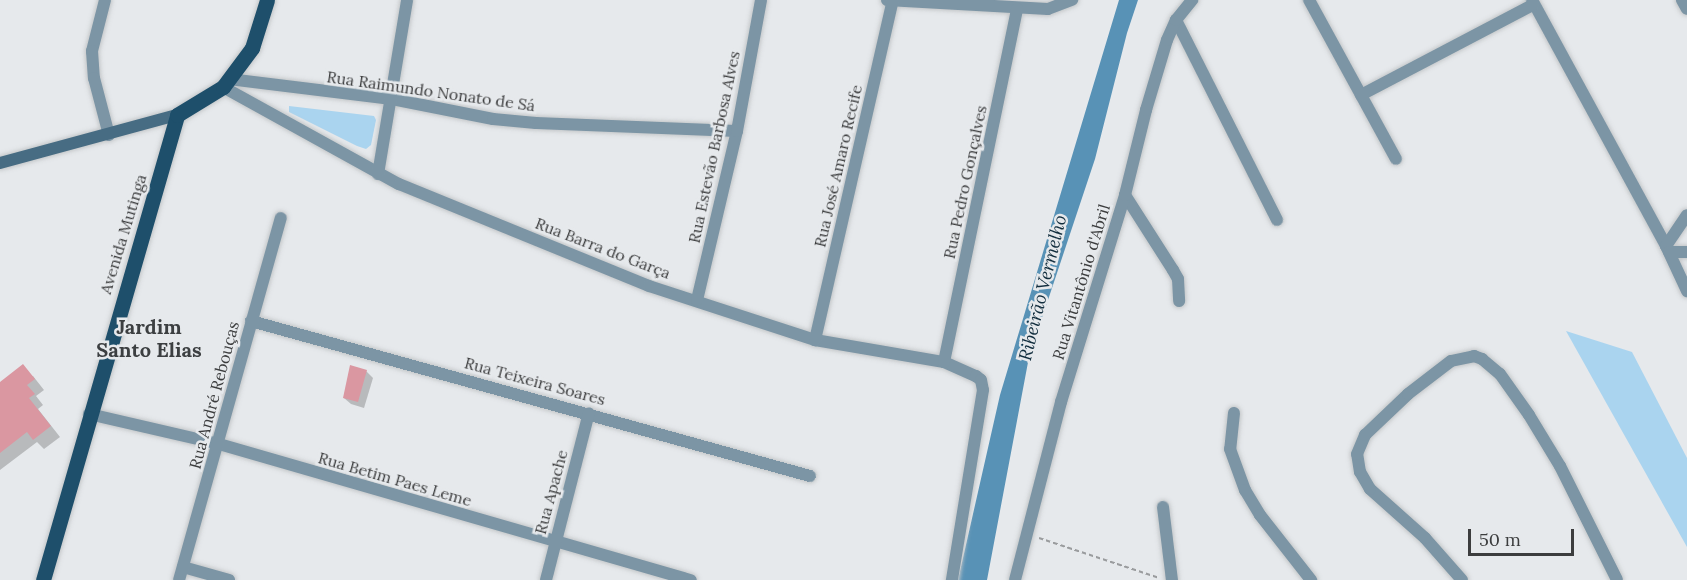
<!DOCTYPE html>
<html>
<head>
<meta charset="utf-8">
<style>
	body { margin:0 }
	#map { position:relative; width:1687px; height:580px; overflow:hidden; background:#e6e9ec; font-family:Lora,serif }
	div>[style] { position:absolute }
	.green>* { inset:0; background:#aad4ef }
	.water>* { inset:0; background:#5892b6 }
	.shadow>* { inset:0; background:#0003 }
	.building>* { inset:0; background:#da97a1 }
	.path>* { height:2px; margin-top:-1px; transform-origin:0; background:repeating-linear-gradient(90deg,#9a9c9e 0 4.5px,transparent 0 7.5px) }
	.roads { filter:drop-shadow(0 0 2px #c4c7c9) drop-shadow(0 0 2px #c4c7c9) }
	.minor>* { height:12px; margin:-6px; padding:0 6px; transform-origin:6px; border-radius:6px; background:#7c95a5 }
	.secondary>* { height:12px; margin:-6px; padding:0 6px; transform-origin:6px; border-radius:6px; background:#476c83 }
	.primary>* { height:15px; margin:-7.5px; padding:0 7.5px; transform-origin:7.5px; border-radius:7.5px; background:#1e4f6b }
	span { translate:-50% -50%; white-space:nowrap; text-align:center; line-height:1.15; -webkit-text-stroke:5px #e6e9ec; paint-order:stroke }
	.street-label { font-size:16px; color:#3c3d3e }
	.water-label { font-size:18px; color:#112d3d; font-style:italic }
	.quarter-label { font-size:20px; color:#3c3f41; font-weight:700 }
	.scale { position:absolute; left:1468px; top:529px; width:106px; height:27px; box-sizing:border-box; border:3px solid #3c3d3e; border-top:0; padding-left:8px; font-size:18px; line-height:21px; white-space:nowrap; color:#3c3d3e; -webkit-text-stroke:4px #e6e9ec; paint-order:stroke }
</style>
</head>
<body>
<div id="map">
	<div class="green">
		<i style="clip-path:polygon(289px 106px,374px 116px,376px 120px,371px 145px,366px 149px,357px 146px,289px 112px)"></i>
		<i style="clip-path:polygon(1566px 331px,1632px 352px,1687px 458px,1687px 547px)"></i>
	</div>
	<div class="water">
		<i style="clip-path:polygon(1119px 0,1138px 0,1127px 33px,1095px 159px,1029px 357px,987px 580px,958px 580px,1000px 395px)"></i>
	</div>
	<div class="shadow">
		<i style="clip-path:polygon(366px 371px,373px 378px,364px 408px,351px 404px,344px 398px)"></i>
		<i style="clip-path:polygon(33px 376px,44px 390px,36px 396px,43px 405px,38px 409px,60px 437px,44px 449px,37px 442px,0 470px,0 384px)"></i>
	</div>
	<div class="building">
		<i style="clip-path:polygon(23px 364px,35px 379px,27px 385px,35px 394px,29px 398px,51px 426px,33px 440px,27px 432px,0 453px,0 382px)"></i>
		<i style="clip-path:polygon(350px 365px,367px 370px,358px 402px,343px 398px)"></i>
	</div>
	<div class="path">
		<i style="left:1039px;top:538px;width:126px;rotate:18.4deg"></i>
	</div>
	<div class="roads">
		<div class="minor">
			<i style="left:105px;top:0;width:53px;rotate:104.3deg"></i>
			<i style="left:92px;top:51px;width:27px;rotate:86deg"></i>
			<i style="left:94px;top:78px;width:59px;rotate:75.3deg"></i>
			<i style="left:887px;top:0;width:161px;rotate:3.2deg"></i>
			<i style="left:1048px;top:9px;width:26px;rotate:-21deg"></i>
			<i style="left:1309px;top:0;width:181px;rotate:61.3deg"></i>
			<i style="left:1532px;top:0;width:280px;rotate:61.4deg"></i>
			<i style="left:1666px;top:246px;width:50px;rotate:65deg"></i>
			<i style="left:1682px;top:0;width:10px;rotate:61deg"></i>
			<i style="left:1176px;top:20px;width:224px;rotate:63.2deg"></i>
			<i style="left:229px;top:79px;width:164px;rotate:7deg"></i>
			<i style="left:392px;top:99px;width:103px;rotate:11.2deg"></i>
			<i style="left:493px;top:119px;width:43px;rotate:5.3deg"></i>
			<i style="left:536px;top:123px;width:201px;rotate:2.3deg"></i>
			<i style="left:223px;top:87px;width:201px;rotate:28.9deg"></i>
			<i style="left:399px;top:184px;width:270px;rotate:22.2deg"></i>
			<i style="left:649px;top:286px;width:175px;rotate:18deg"></i>
			<i style="left:815px;top:340px;width:131px;rotate:9.7deg"></i>
			<i style="left:944px;top:362px;width:35px;rotate:24deg"></i>
			<i style="left:976px;top:376px;width:6px;rotate:39deg"></i>
			<i style="left:981px;top:380px;width:10px;rotate:79deg"></i>
			<i style="left:983px;top:390px;width:193px;rotate:99.3deg"></i>
			<i style="left:1361px;top:95px;width:195px;rotate:-27.7deg"></i>
			<i style="left:378px;top:174px;width:176px;rotate:-80.5deg"></i>
			<i style="left:1125px;top:195px;width:89px;rotate:57.4deg"></i>
			<i style="left:1173px;top:270px;width:10px;rotate:61deg"></i>
			<i style="left:1178px;top:279px;width:22px;rotate:87deg"></i>
			<i style="left:1666px;top:246px;width:37px;rotate:-56deg"></i>
			<i style="left:1669px;top:252px;width:18px"></i>
			<i style="left:697px;top:300px;width:174px;rotate:-76.7deg"></i>
			<i style="left:737px;top:131px;width:133px;rotate:-79.6deg"></i>
			<i style="left:251px;top:321px;width:580px;rotate:15.5deg"></i>
			<i style="left:815px;top:340px;width:349px;rotate:-77.1deg"></i>
			<i style="left:944px;top:362px;width:361px;rotate:-78.3deg"></i>
			<i style="left:1234px;top:413px;width:36px;rotate:96deg"></i>
			<i style="left:1230px;top:449px;width:44px;rotate:69.9deg"></i>
			<i style="left:1245px;top:490px;width:29px;rotate:59deg"></i>
			<i style="left:1260px;top:515px;width:83px;rotate:51.9deg"></i>
			<i style="left:89px;top:414px;width:133px;rotate:13deg"></i>
			<i style="left:219px;top:444px;width:491px;rotate:16.1deg"></i>
			<i style="left:1163px;top:507px;width:74px;rotate:83deg"></i>
			<i style="left:183px;top:567px;width:48px;rotate:15.8deg"></i>
			<i style="left:179px;top:580px;width:376px;rotate:-74.3deg"></i>
			<i style="left:546px;top:580px;width:172px;rotate:-75.6deg"></i>
			<i style="left:1015px;top:580px;width:184px;rotate:-75.5deg"></i>
			<i style="left:1061px;top:402px;width:217px;rotate:-72.8deg"></i>
			<i style="left:1125px;top:195px;width:88px;rotate:-76.1deg"></i>
			<i style="left:1146px;top:110px;width:73px;rotate:-73.3deg"></i>
			<i style="left:1167px;top:40px;width:22px;rotate:-66deg"></i>
			<i style="left:1176px;top:20px;width:26px;rotate:-51deg"></i>
			<i style="left:1462px;top:580px;width:56px;rotate:-131.4deg"></i>
			<i style="left:1425px;top:538px;width:74px;rotate:-138.3deg"></i>
			<i style="left:1370px;top:489px;width:20px;rotate:-120deg"></i>
			<i style="left:1360px;top:472px;width:18px;rotate:-99deg"></i>
			<i style="left:1357px;top:454px;width:21px;rotate:-67deg"></i>
			<i style="left:1365px;top:435px;width:59px;rotate:-43.6deg"></i>
			<i style="left:1408px;top:394px;width:54px;rotate:-37.5deg"></i>
			<i style="left:1451px;top:361px;width:24px;rotate:-12deg"></i>
			<i style="left:1474px;top:356px;width:9px;rotate:21deg"></i>
			<i style="left:1482px;top:359px;width:23px;rotate:40deg"></i>
			<i style="left:1500px;top:374px;width:50px;rotate:54.7deg"></i>
			<i style="left:1529px;top:415px;width:60px;rotate:58.7deg"></i>
			<i style="left:1560px;top:466px;width:127px;rotate:63.4deg"></i>
		</div>
		<div class="secondary">
			<i style="left:0;top:163px;width:183px;rotate:-15.2deg"></i>
		</div>
		<div class="primary">
			<i style="left:43px;top:580px;width:484px;rotate:-73.9deg"></i>
			<i style="left:177px;top:115px;width:54px;rotate:-31.3deg"></i>
			<i style="left:223px;top:87px;width:49px;rotate:-53.4deg"></i>
			<i style="left:252px;top:48px;width:50px;rotate:-72.6deg"></i>
		</div>
	</div>
	<div class="street-label">
		<span style="left:431px;top:91px;rotate:8deg">Rua Raimundo Nonato de Sá</span>
		<span style="left:714px;top:147px;rotate:-78deg">Rua Estevão Barbosa Alves</span>
		<span style="left:838px;top:166px;rotate:-77deg">Rua José Amaro Recife</span>
		<span style="left:965px;top:182px;rotate:-78deg">Rua Pedro Gonçalves</span>
		<span style="left:123px;top:234px;rotate:-73deg">Avenida Mutinga</span>
		<span style="left:603px;top:248px;rotate:21deg">Rua Barra do Garça</span>
		<span style="left:1081px;top:282px;rotate:-73deg">Rua Vitantônio d'Abril</span>
		<span style="left:535px;top:381px;rotate:15deg">Rua Teixeira Soares</span>
		<span style="left:214px;top:395px;rotate:-75deg">Rua André Rebouças</span>
		<span style="left:395px;top:479px;rotate:16deg">Rua Betim Paes Leme</span>
		<span style="left:551px;top:492px;rotate:-75deg">Rua Apache</span>
	</div>
	<div class="water-label">
		<span style="left:1043px;top:288px;rotate:-76deg">Ribeirão Vermelho</span>
	</div>
	<div class="quarter-label">
		<span style="left:149px;top:338px">Jardim<br>Santo Elias</span>
	</div>
	<div class="scale">50 m</div>
</div>
</body>
</html>
